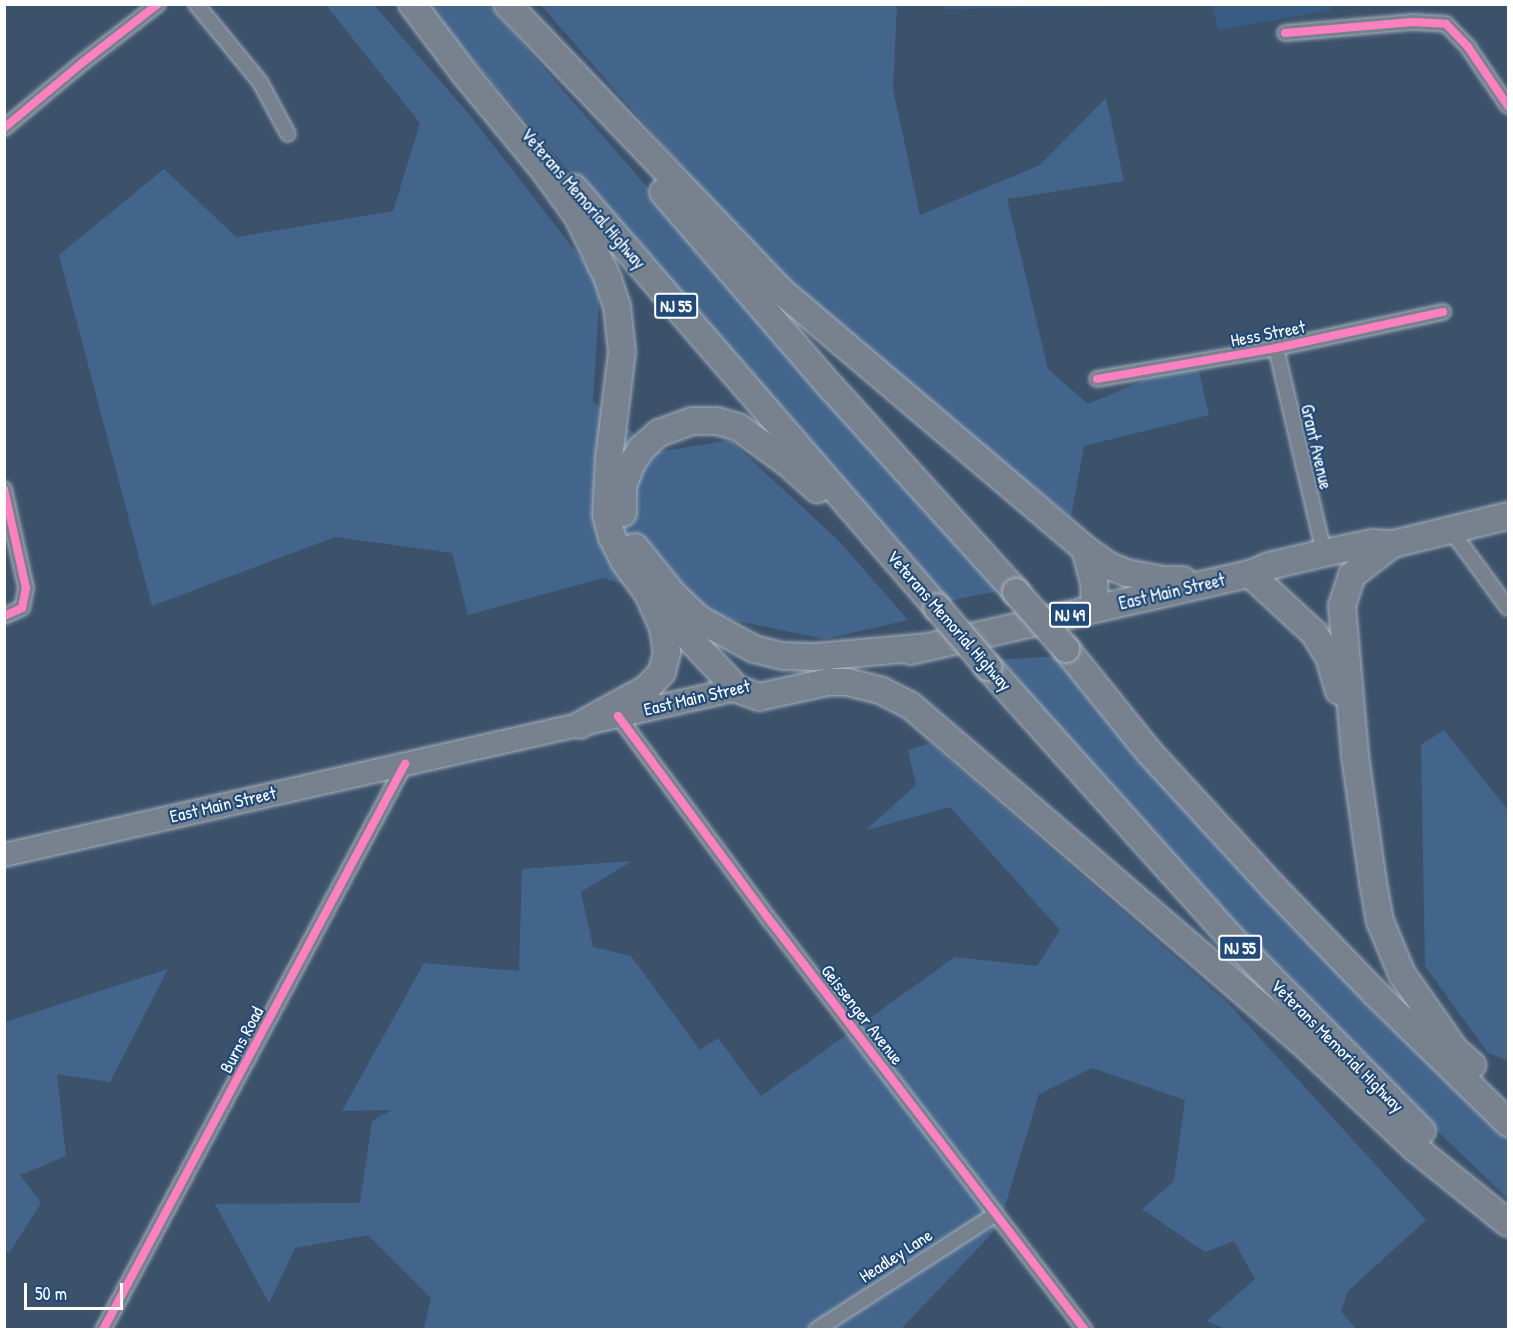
<!DOCTYPE html>
<html>
<head>
<meta charset="utf-8">
<style>
	body { margin:0 }
	#map { position:relative; width:1513px; height:1334px; overflow:hidden; background:#3c526b; font-family:"Patrick Hand",sans-serif }
	div>[style] { position:absolute }
	.built>* { inset:0; background:#385c84 }
	.green>* { inset:0; background:#43658b }
	.roads { filter:drop-shadow(0 0 2px #a7b1bc) drop-shadow(0 0 2px #a7b1bc) }
	.street>* { height:14px; margin:-7px; padding:0 7px; transform-origin:7px; border-radius:7px; background:#77828e }
	.primary>* { height:22px; margin:-11px; padding:0 11px; transform-origin:11px; border-radius:11px; background:#77828e }
	.highway>* { height:26px; margin:-13px; padding:0 13px; transform-origin:13px; border-radius:13px; background:#77828e }
	.bridges { filter:drop-shadow(0 0 2px #a7b1bc) drop-shadow(0 0 2px #a7b1bc) }
	.highway-bridge>* { height:26px; margin:-13px; padding:0 13px; transform-origin:13px; border-radius:13px; background:#77828e }
	.cycleway>* { height:8px; margin:-4px; padding:0 4px; transform-origin:4px; border-radius:4px; background:#ff80c0 }
	span { translate:-50% -50%; white-space:nowrap; text-align:center; line-height:1.15; -webkit-text-stroke:4.5px #1f4a7a; paint-order:stroke }
	.shield-label span { padding:2px 4px; background:#1f4a7a; border:2px solid; border-radius:4px; -webkit-text-stroke-width:0 }
	.shield-label { font-size:16px; color:#fff; font-weight:700 }
	.street-label { font-size:18px; color:#fff }
	.frame { position:absolute; inset:0; border:6px solid #fff; pointer-events:none }
	.scale { position:absolute; left:24px; top:1283px; width:99px; height:27px; box-sizing:border-box; border:3px solid #fff; border-top:0; padding-left:8px; font-size:18px; line-height:21px; white-space:nowrap; color:#fff; -webkit-text-stroke:4px #1f4a7a; paint-order:stroke }
</style>
</head>
<body>
<div id="map">
	<div class="built">
		<i style="clip-path:polygon(945px 4px,1331px 5px,1331px 10px,1218px 30px,1213px 5px,945px 9px)"></i>
	</div>
	<div class="green">
		<i style="clip-path:polygon(326px 5px,374px 5px,469px 114px,600px 283px,593px 402px,658px 452px,730px 440px,840px 542px,908px 620px,825px 639px,737px 621px,603px 578px,468px 615px,452px 553px,335px 537px,152px 606px,59px 255px,164px 169px,236px 237px,393px 211px,420px 123px)"></i>
		<i style="clip-path:polygon(425px 5px,489px 5px,998px 591px,943px 602px)"></i>
		<i style="clip-path:polygon(541px 5px,897px 5px,893px 89px,920px 215px,1040px 165px,1106px 98px,1124px 181px,1007px 199px,1048px 369px,1088px 404px,1196px 358px,1209px 415px,1084px 446px,1071px 517px,796px 298px)"></i>
		<i style="clip-path:polygon(1058px 656px,1367px 1001px,1508px 1138px,1508px 1199px,1397px 1092px,1237px 930px,996px 660px)"></i>
		<i style="clip-path:polygon(1444px 730px,1508px 810px,1508px 1061px,1488px 1053px,1425px 966px,1421px 745px)"></i>
		<i style="clip-path:polygon(930px 743px,1229px 1004px,1426px 1220px,1348px 1291px,1341px 1311px,1356px 1329px,1225px 1329px,1207px 1321px,1255px 1279px,1234px 1241px,1205px 1252px,1142px 1209px,1174px 1181px,1185px 1100px,1092px 1068px,1039px 1094px,999px 1226px,901px 1329px,429px 1329px,424px 1328px,431px 1298px,368px 1235px,295px 1248px,269px 1303px,215px 1204px,360px 1203px,372px 1121px,392px 1110px,342px 1111px,424px 963px,519px 971px,522px 869px,632px 861px,581px 892px,593px 947px,631px 956px,700px 1050px,718px 1038px,761px 1096px,955px 957px,1037px 966px,1060px 930px,950px 807px,866px 830px,916px 785px,908px 750px)"></i>
		<i style="clip-path:polygon(168px 969px,110px 1082px,57px 1074px,66px 1156px,20px 1175px,41px 1203px,10px 1252px,5px 1253px,5px 1022px)"></i>
	</div>
	<div class="roads">
		<div class="street">
			<i style="left:196px;top:4px;width:101px;rotate:50.6deg"></i>
			<i style="left:260px;top:82px;width:59px;rotate:61.7deg"></i>
			<i style="left:1285px;top:33px;width:128px;rotate:-4.9deg"></i>
			<i style="left:1413px;top:22px;width:33px;rotate:3deg"></i>
			<i style="left:1446px;top:24px;width:32px;rotate:46deg"></i>
			<i style="left:1468px;top:47px;width:71px;rotate:55.9deg"></i>
			<i style="left:4px;top:128px;width:102px;rotate:-39.8deg"></i>
			<i style="left:82px;top:63px;width:96px;rotate:-37.8deg"></i>
			<i style="left:1276px;top:348px;width:211px;rotate:76.8deg"></i>
			<i style="left:1097px;top:379px;width:182px;rotate:-9.8deg"></i>
			<i style="left:1276px;top:348px;width:171px;rotate:-12.2deg"></i>
			<i style="left:4px;top:489px;width:101px;rotate:77.5deg"></i>
			<i style="left:26px;top:588px;width:20px;rotate:101deg"></i>
			<i style="left:22px;top:608px;width:20px;rotate:156deg"></i>
			<i style="left:1450px;top:529px;width:98px;rotate:53.7deg"></i>
			<i style="left:618px;top:716px;width:258px;rotate:53.4deg"></i>
			<i style="left:772px;top:923px;width:513px;rotate:52.44deg"></i>
			<i style="left:103px;top:1330px;width:642px;rotate:-61.92deg"></i>
			<i style="left:816px;top:1330px;width:214px;rotate:-32.8deg"></i>
		</div>
		<div class="primary">
			<i style="left:4px;top:855px;width:752px;rotate:-12.76deg"></i>
		</div>
		<div class="highway">
			<i style="left:412px;top:4px;width:88px;rotate:52.9deg"></i>
			<i style="left:465px;top:74px;width:124px;rotate:50.5deg"></i>
			<i style="left:544px;top:170px;width:58px;rotate:54.1deg"></i>
			<i style="left:578px;top:217px;width:69px;rotate:64.2deg"></i>
			<i style="left:608px;top:279px;width:28px;rotate:72deg"></i>
			<i style="left:617px;top:306px;width:46px;rotate:83.8deg"></i>
			<i style="left:622px;top:352px;width:107px;rotate:97deg"></i>
			<i style="left:609px;top:458px;width:57px;rotate:93deg"></i>
			<i style="left:606px;top:515px;width:23px;rotate:75deg"></i>
			<i style="left:612px;top:537px;width:27px;rotate:63deg"></i>
			<i style="left:624px;top:561px;width:41px;rotate:54deg"></i>
			<i style="left:648px;top:594px;width:37px;rotate:66deg"></i>
			<i style="left:663px;top:628px;width:24px;rotate:81deg"></i>
			<i style="left:667px;top:652px;width:21px;rotate:104deg"></i>
			<i style="left:662px;top:672px;width:23px;rotate:133deg"></i>
			<i style="left:646px;top:689px;width:75px;rotate:151.4deg"></i>
			<i style="left:507px;top:4px;width:395px;rotate:46.3deg"></i>
			<i style="left:780px;top:290px;width:400px;rotate:40.3deg"></i>
			<i style="left:1085px;top:549px;width:34px;rotate:75deg"></i>
			<i style="left:1094px;top:582px;width:27px;rotate:88deg"></i>
			<i style="left:574px;top:188px;width:554px;rotate:49.1deg"></i>
			<i style="left:663px;top:192px;width:257px;rotate:49.3deg"></i>
			<i style="left:831px;top:387px;width:276px;rotate:47.9deg"></i>
			<i style="left:623px;top:513px;width:27px;rotate:-90deg"></i>
			<i style="left:623px;top:486px;width:25px;rotate:-69deg"></i>
			<i style="left:632px;top:463px;width:17px;rotate:-57deg"></i>
			<i style="left:641px;top:449px;width:24px;rotate:-42deg"></i>
			<i style="left:659px;top:433px;width:35px;rotate:-20deg"></i>
			<i style="left:692px;top:421px;width:25px"></i>
			<i style="left:717px;top:421px;width:22px;rotate:16deg"></i>
			<i style="left:738px;top:427px;width:63px;rotate:36deg"></i>
			<i style="left:789px;top:464px;width:38px;rotate:42deg"></i>
			<i style="left:1393px;top:544px;width:51px;rotate:142.9deg"></i>
			<i style="left:1352px;top:575px;width:33px;rotate:108deg"></i>
			<i style="left:1342px;top:606px;width:151px;rotate:85deg"></i>
			<i style="left:1355px;top:756px;width:127px;rotate:81.9deg"></i>
			<i style="left:1373px;top:882px;width:40px;rotate:80deg"></i>
			<i style="left:1380px;top:921px;width:57px;rotate:67.5deg"></i>
			<i style="left:1402px;top:974px;width:93px;rotate:55.1deg"></i>
			<i style="left:1455px;top:1050px;width:23px;rotate:41deg"></i>
			<i style="left:635px;top:547px;width:59px;rotate:51.2deg"></i>
			<i style="left:672px;top:593px;width:37px;rotate:44deg"></i>
			<i style="left:699px;top:619px;width:63px;rotate:28.6deg"></i>
			<i style="left:754px;top:649px;width:30px;rotate:14deg"></i>
			<i style="left:783px;top:656px;width:32px;rotate:2deg"></i>
			<i style="left:815px;top:657px;width:111px;rotate:-5.1deg"></i>
			<i style="left:1085px;top:549px;width:29px;rotate:35deg"></i>
			<i style="left:1109px;top:566px;width:19px;rotate:21deg"></i>
			<i style="left:1127px;top:573px;width:36px;rotate:11deg"></i>
			<i style="left:1162px;top:580px;width:21px"></i>
			<i style="left:1378px;top:551px;width:17px;rotate:-25deg"></i>
			<i style="left:1393px;top:544px;width:118px;rotate:-13.7deg"></i>
			<i style="left:1250px;top:574px;width:87px;rotate:42.7deg"></i>
			<i style="left:1314px;top:633px;width:28px;rotate:58deg"></i>
			<i style="left:1329px;top:657px;width:35px;rotate:74deg"></i>
			<i style="left:648px;top:594px;width:130px;rotate:46.9deg"></i>
			<i style="left:737px;top:689px;width:23px;rotate:20deg"></i>
			<i style="left:759px;top:697px;width:71px;rotate:-12.3deg"></i>
			<i style="left:828px;top:682px;width:19px"></i>
			<i style="left:847px;top:682px;width:36px;rotate:14deg"></i>
			<i style="left:882px;top:691px;width:31px;rotate:27deg"></i>
			<i style="left:910px;top:705px;width:517px;rotate:40.69deg"></i>
			<i style="left:1302px;top:1042px;width:155px;rotate:43.2deg"></i>
			<i style="left:1415px;top:1148px;width:119px;rotate:38.9deg"></i>
			<i style="left:1066px;top:649px;width:132px;rotate:51.1deg"></i>
			<i style="left:1149px;top:752px;width:183px;rotate:47.4deg"></i>
			<i style="left:1273px;top:887px;width:147px;rotate:46.1deg"></i>
			<i style="left:1375px;top:993px;width:186px;rotate:44.3deg"></i>
			<i style="left:910px;top:651px;width:349px;rotate:-12.8deg"></i>
			<i style="left:1250px;top:574px;width:21px;rotate:-23deg"></i>
			<i style="left:1269px;top:566px;width:57px;rotate:-13.3deg"></i>
			<i style="left:1324px;top:553px;width:49px;rotate:-11.8deg"></i>
			<i style="left:1372px;top:543px;width:21px;rotate:3deg"></i>
			<i style="left:988px;top:667px;width:363px;rotate:48.1deg"></i>
			<i style="left:1230px;top:937px;width:273px;rotate:45.3deg"></i>
		</div>
	</div>
	<div class="bridges">
		<div class="highway-bridge">
			<i style="left:1016px;top:592px;width:76px;rotate:48.7deg"></i>
			<i style="left:937px;top:607px;width:79px;rotate:49.6deg"></i>
		</div>
	</div>
	<div class="cycleway">
		<i style="left:1285px;top:33px;width:128px;rotate:-4.9deg"></i>
		<i style="left:1413px;top:22px;width:33px;rotate:3deg"></i>
		<i style="left:1446px;top:24px;width:32px;rotate:46deg"></i>
		<i style="left:1468px;top:47px;width:71px;rotate:55.9deg"></i>
		<i style="left:4px;top:128px;width:102px;rotate:-39.8deg"></i>
		<i style="left:82px;top:63px;width:96px;rotate:-37.8deg"></i>
		<i style="left:1097px;top:379px;width:182px;rotate:-9.8deg"></i>
		<i style="left:1276px;top:348px;width:171px;rotate:-12.2deg"></i>
		<i style="left:4px;top:489px;width:101px;rotate:77.5deg"></i>
		<i style="left:26px;top:588px;width:20px;rotate:101deg"></i>
		<i style="left:22px;top:608px;width:20px;rotate:156deg"></i>
		<i style="left:618px;top:716px;width:258px;rotate:53.4deg"></i>
		<i style="left:772px;top:923px;width:513px;rotate:52.44deg"></i>
		<i style="left:103px;top:1330px;width:642px;rotate:-61.92deg"></i>
	</div>
	<div class="shield-label">
		<span style="left:676px;top:306px">NJ 55</span>
		<span style="left:1070px;top:615px">NJ 49</span>
		<span style="left:1240px;top:948px">NJ 55</span>
	</div>
	<div class="street-label">
		<span style="left:583px;top:199px;rotate:49deg">Veterans Memorial Highway</span>
		<span style="left:1268px;top:334px;rotate:-11deg">Hess Street</span>
		<span style="left:1316px;top:447px;rotate:77deg">Grant Avenue</span>
		<span style="left:1172px;top:592px;rotate:-13deg">East Main Street</span>
		<span style="left:949px;top:621px;rotate:49deg">Veterans Memorial Highway</span>
		<span style="left:697px;top:698px;rotate:-13deg">East Main Street</span>
		<span style="left:223px;top:805px;rotate:-13deg">East Main Street</span>
		<span style="left:862px;top:1015px;rotate:52deg">Geissenger Avenue</span>
		<span style="left:242px;top:1040px;rotate:-62deg">Burns Road</span>
		<span style="left:1337px;top:1046px;rotate:45deg">Veterans Memorial Highway</span>
		<span style="left:896px;top:1256px;rotate:-33deg">Headley Lane</span>
	</div>
	<div class="frame"></div>
	<div class="scale">50 m</div>
</div>
</body>
</html>
